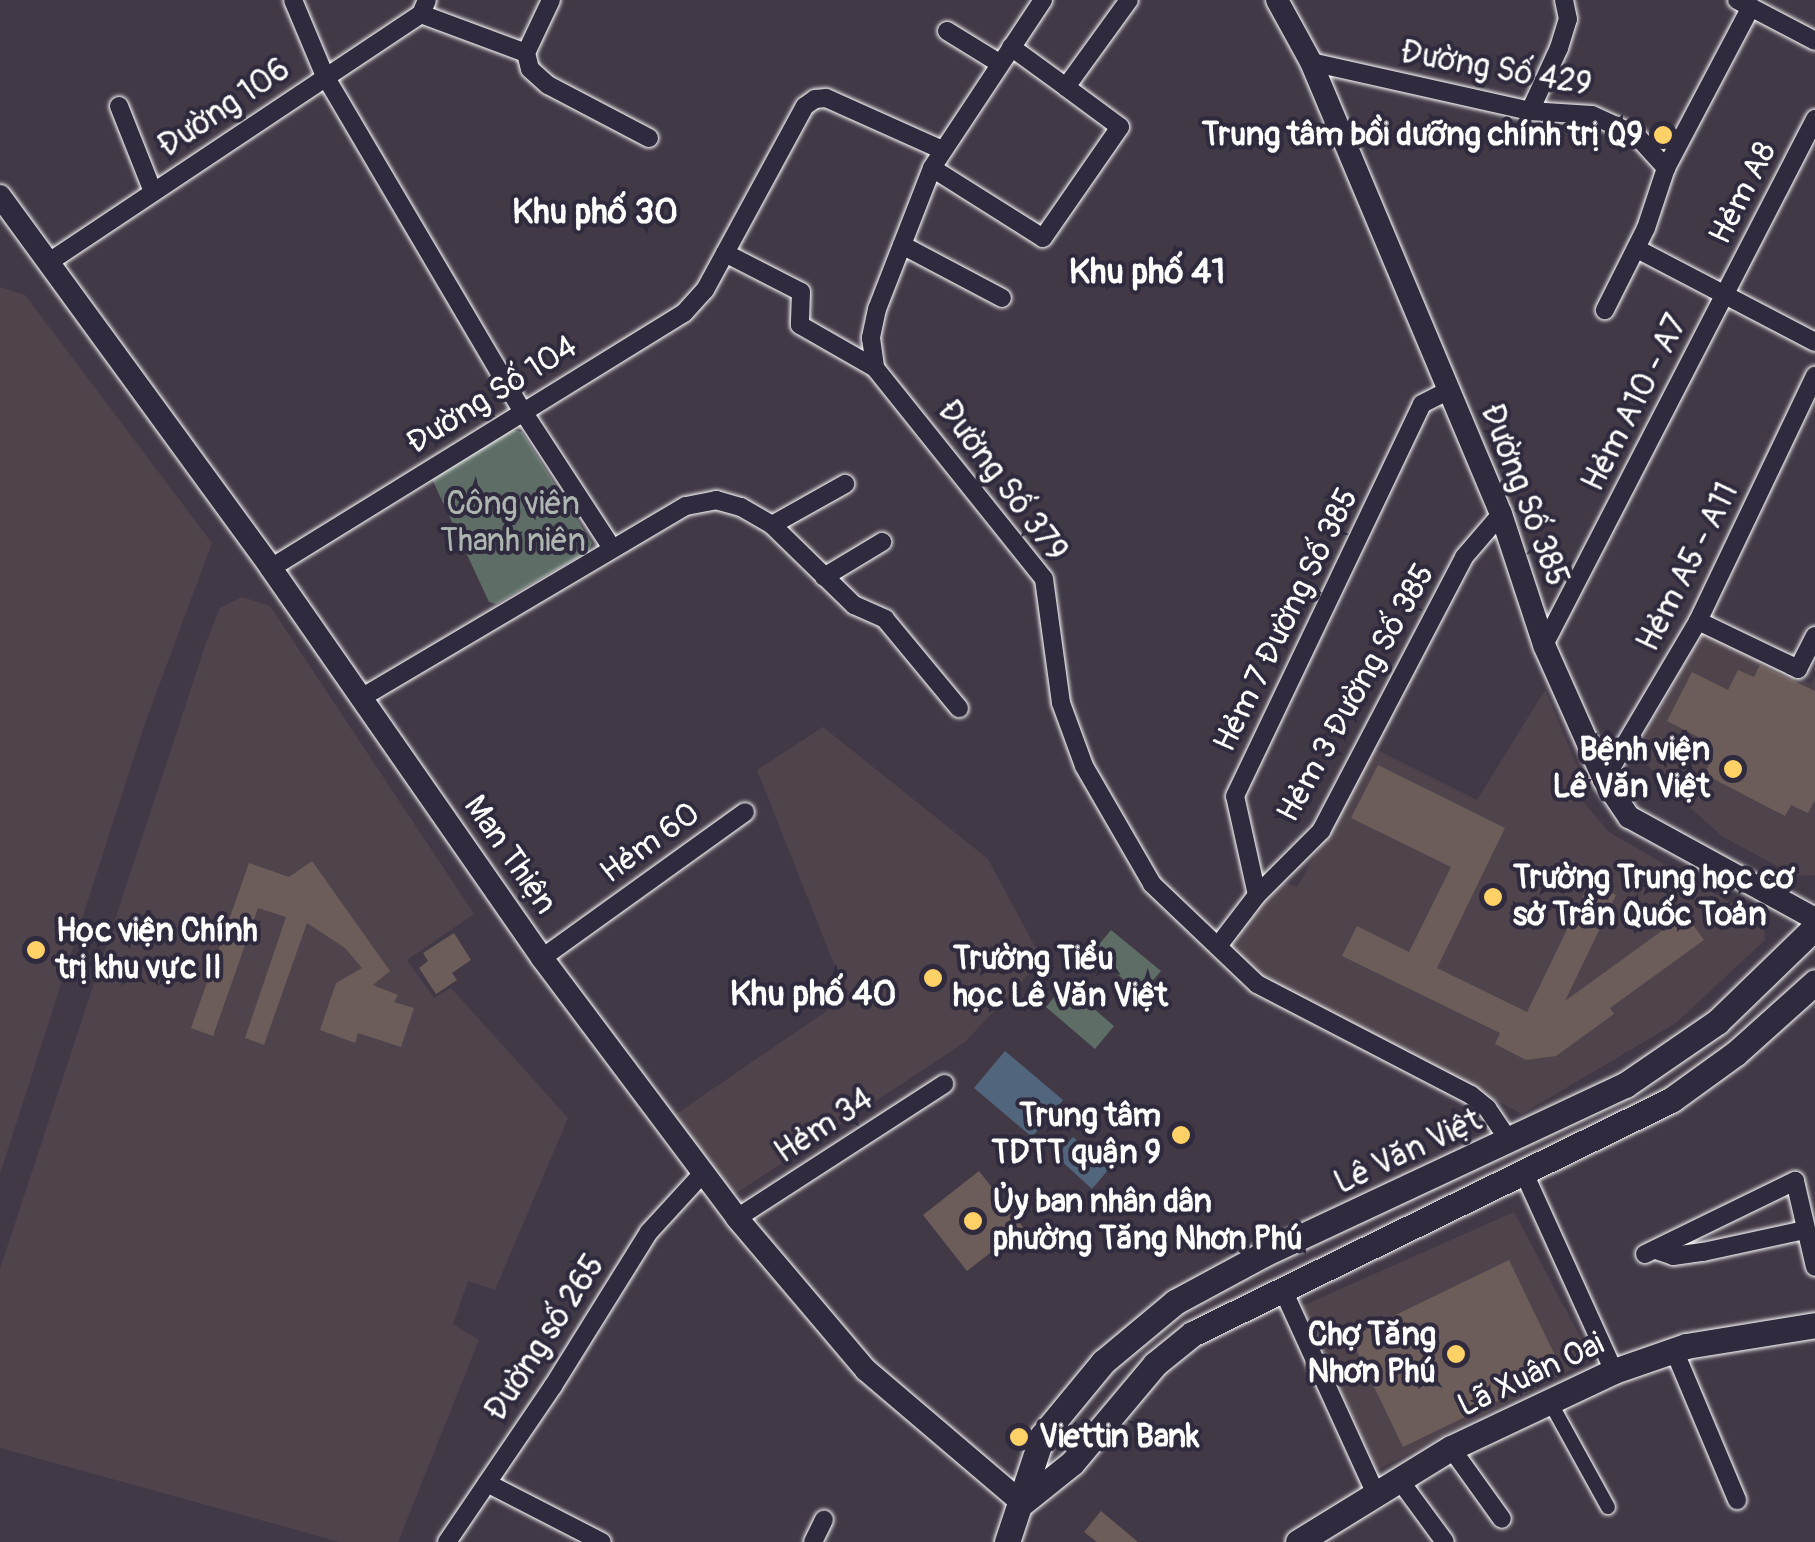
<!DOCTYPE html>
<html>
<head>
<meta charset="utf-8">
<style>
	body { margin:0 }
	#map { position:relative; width:1815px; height:1542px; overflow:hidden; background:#423946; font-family:Pangolin,sans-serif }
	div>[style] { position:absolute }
	.built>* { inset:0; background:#4f444c }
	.green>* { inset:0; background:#5e6e66 }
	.water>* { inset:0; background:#51657c }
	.building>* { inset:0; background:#6d5d5a }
	.roads { filter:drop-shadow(0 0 2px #fff) drop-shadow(0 0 2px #fff) }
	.pedestrian>* { height:14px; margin:-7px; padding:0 7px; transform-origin:7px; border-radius:7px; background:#2f2a3d }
	.minor>* { height:18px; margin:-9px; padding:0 9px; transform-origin:9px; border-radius:9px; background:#2f2a3d }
	.tertiary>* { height:22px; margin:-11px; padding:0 11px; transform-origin:11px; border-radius:11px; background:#2f2a3d }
	.secondary>* { height:25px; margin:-12.5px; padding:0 12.5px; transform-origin:12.5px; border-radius:12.5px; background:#2f2a3d }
	.dots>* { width:28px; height:28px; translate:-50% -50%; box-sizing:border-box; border:5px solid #2f2a3d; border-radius:50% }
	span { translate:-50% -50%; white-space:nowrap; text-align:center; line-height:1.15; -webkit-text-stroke:8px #2f2a3d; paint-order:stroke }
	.street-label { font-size:32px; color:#fff }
	.poi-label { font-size:32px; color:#fff; font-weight:700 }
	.right { translate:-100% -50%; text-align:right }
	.left { translate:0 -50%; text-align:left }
	.park-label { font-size:32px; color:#aeb6b2 }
	.neighbourhood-label { font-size:35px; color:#fff; font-weight:700 }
</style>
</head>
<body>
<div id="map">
	<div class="built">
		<i style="clip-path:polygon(0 287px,25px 295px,212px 543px,144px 726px,0 1174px)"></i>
		<i style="clip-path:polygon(242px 597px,270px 606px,474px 914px,407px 960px,434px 998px,451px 988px,568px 1118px,495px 1290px,468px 1281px,453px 1324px,479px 1340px,398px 1542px,340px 1542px,0 1448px,0 1269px,207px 640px,220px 608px)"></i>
		<i style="clip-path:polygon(1705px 629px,1810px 684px,1815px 676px,1815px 875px,1796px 876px,1723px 837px,1668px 788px,1635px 751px)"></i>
		<i style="clip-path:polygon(1545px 690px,1580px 773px,1579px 797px,1609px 832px,1736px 906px,1764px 926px,1765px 940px,1676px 1023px,1522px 1114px,1267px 979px,1231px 947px,1277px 881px,1297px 887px,1375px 749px,1477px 800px)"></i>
		<i style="clip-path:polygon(823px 727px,988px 859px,1042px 960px,965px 1042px,726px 1200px,666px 1121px,847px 997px,757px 770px)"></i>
		<i style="clip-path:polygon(1514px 1212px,1592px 1359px,1377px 1470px,1302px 1306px)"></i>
	</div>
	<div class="green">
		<i style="clip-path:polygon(509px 429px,522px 432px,592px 543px,589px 551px,496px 604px,489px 602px,432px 479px)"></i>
		<i style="clip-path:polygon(1111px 930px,1161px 971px,1141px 994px,1092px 953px)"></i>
		<i style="clip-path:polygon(1065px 984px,1114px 1026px,1095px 1049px,1046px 1007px)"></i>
	</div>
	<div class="water">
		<i style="clip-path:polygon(1005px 1051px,1063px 1100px,1032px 1137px,974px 1088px)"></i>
		<i style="clip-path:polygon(1073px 1137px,1109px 1169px,1092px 1189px,1056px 1156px)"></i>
	</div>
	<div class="building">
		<i style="clip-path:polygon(1760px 665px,1815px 691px,1815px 800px,1808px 813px,1791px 805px,1785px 816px,1704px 774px,1712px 759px,1696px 750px,1702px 739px,1667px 721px,1692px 672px,1728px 690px,1738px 670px,1754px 677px)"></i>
		<i style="clip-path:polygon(1378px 765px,1505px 828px,1437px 968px,1527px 1012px,1590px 882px,1616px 895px,1565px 1001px,1685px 914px,1704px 940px,1610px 1008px,1614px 1014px,1556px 1056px,1526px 1060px,1495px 1044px,1500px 1033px,1342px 956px,1357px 926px,1409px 952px,1451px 867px,1351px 818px)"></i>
		<i style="clip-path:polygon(312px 861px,390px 971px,373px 985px,398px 995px,394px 1002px,414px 1008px,401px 1047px,358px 1033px,355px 1043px,320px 1030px,336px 983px,362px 968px,345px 948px,307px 923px,264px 1045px,245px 1038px,286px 917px,258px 908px,213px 1036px,191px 1028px,249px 863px,289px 877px)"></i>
		<i style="clip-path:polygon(454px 933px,471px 960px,452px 973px,457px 980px,436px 994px,419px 968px,428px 961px,423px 953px)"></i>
		<i style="clip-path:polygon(979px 1171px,1023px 1227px,967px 1271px,923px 1215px)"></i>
		<i style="clip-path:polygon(1509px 1260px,1562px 1370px,1403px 1447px,1350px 1337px)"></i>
		<i style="clip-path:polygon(1101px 1511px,1138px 1542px,1097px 1542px,1084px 1532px)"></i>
	</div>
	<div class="roads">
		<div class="pedestrian">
			<i style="left:1550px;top:1402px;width:120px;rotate:61.1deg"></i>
		</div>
		<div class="minor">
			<i style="left:293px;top:0;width:82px;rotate:67.2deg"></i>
			<i style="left:325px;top:76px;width:388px;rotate:59.5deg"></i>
			<i style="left:522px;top:410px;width:165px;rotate:56.9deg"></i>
			<i style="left:551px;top:0;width:59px;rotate:115.3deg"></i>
			<i style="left:526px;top:53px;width:16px;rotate:76deg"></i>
			<i style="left:530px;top:69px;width:24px;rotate:42deg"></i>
			<i style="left:548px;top:85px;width:114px;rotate:27.7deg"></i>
			<i style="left:1043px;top:0;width:201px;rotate:123.5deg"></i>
			<i style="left:932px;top:168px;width:151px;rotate:111.3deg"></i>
			<i style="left:877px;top:309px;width:30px;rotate:102deg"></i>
			<i style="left:871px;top:338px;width:30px;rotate:82deg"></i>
			<i style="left:875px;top:368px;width:270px;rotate:51.3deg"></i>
			<i style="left:1044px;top:579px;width:125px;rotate:82.2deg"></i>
			<i style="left:1061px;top:703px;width:67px;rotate:69.9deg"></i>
			<i style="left:1084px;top:766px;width:136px;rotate:60deg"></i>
			<i style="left:1152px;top:884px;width:145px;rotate:43.6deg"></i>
			<i style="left:1257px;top:984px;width:241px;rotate:27.4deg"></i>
			<i style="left:1471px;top:1095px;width:21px;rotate:39deg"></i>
			<i style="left:1487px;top:1108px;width:41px;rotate:55.9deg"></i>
			<i style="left:1737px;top:0;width:88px;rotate:27.7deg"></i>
			<i style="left:421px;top:14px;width:112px;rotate:20.4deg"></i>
			<i style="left:947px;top:31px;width:61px;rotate:31.6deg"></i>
			<i style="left:1011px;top:47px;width:68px;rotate:36deg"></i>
			<i style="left:1066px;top:87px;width:107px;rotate:-54.1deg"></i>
			<i style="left:1311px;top:62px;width:224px;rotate:12.6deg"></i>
			<i style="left:1530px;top:111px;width:62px;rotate:3.7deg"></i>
			<i style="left:1592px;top:115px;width:48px;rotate:24.4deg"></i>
			<i style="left:1636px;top:135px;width:45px;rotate:47.7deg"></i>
			<i style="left:1666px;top:168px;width:63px;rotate:108.4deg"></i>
			<i style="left:1646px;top:228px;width:92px;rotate:116.6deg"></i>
			<i style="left:119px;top:106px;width:92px;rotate:68.4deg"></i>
			<i style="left:1530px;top:111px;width:69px;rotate:-65.3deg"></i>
			<i style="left:1559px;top:48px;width:30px;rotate:-73deg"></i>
			<i style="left:1568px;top:19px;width:19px;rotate:-102deg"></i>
			<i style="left:932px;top:168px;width:131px;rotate:32.2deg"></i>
			<i style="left:1043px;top:238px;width:135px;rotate:-55.3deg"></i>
			<i style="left:1120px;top:127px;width:67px;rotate:-143.5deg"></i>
			<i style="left:1666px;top:168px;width:182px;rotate:-62.2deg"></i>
			<i style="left:902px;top:245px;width:113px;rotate:27.9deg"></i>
			<i style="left:1637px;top:249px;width:201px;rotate:27.6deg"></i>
			<i style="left:725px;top:253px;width:85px;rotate:27.2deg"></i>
			<i style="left:801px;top:292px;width:33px;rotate:92deg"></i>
			<i style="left:800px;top:325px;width:86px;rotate:29.8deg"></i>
			<i style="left:49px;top:262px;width:447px;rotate:-33.7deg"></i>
			<i style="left:421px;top:14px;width:15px;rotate:-67deg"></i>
			<i style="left:772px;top:525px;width:84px;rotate:-29.3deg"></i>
			<i style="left:271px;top:568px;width:485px;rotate:-31.7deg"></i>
			<i style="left:684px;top:313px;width:31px;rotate:-48deg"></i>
			<i style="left:705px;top:290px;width:209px;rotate:-61.5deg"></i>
			<i style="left:805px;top:106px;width:12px;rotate:-35deg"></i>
			<i style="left:815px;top:99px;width:11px;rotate:-5deg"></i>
			<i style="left:826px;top:98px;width:125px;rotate:24.1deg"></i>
			<i style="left:824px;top:577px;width:68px;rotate:-31.1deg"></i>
			<i style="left:1698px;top:621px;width:111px;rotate:25.6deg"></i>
			<i style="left:1798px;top:669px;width:37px;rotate:-63deg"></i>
			<i style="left:1544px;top:645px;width:592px;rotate:-62.74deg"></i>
			<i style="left:361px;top:698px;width:377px;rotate:-30.6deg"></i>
			<i style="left:686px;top:506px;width:31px;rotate:-11deg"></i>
			<i style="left:716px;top:500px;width:26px;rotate:16deg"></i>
			<i style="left:741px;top:507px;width:36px;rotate:30deg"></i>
			<i style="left:772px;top:525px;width:115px;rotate:44.3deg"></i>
			<i style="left:854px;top:605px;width:34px;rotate:24deg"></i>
			<i style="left:885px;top:619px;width:116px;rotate:50.3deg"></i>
			<i style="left:1604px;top:780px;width:185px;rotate:-59.4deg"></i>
			<i style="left:1698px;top:621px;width:272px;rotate:-64.5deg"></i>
			<i style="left:1257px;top:895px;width:101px;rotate:-102.5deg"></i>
			<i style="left:1235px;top:796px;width:434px;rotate:-64.5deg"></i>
			<i style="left:1422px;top:404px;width:30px;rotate:-27deg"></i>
			<i style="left:1218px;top:946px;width:64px;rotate:-52.6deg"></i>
			<i style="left:1257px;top:895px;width:91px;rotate:-45deg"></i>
			<i style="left:1321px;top:831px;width:309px;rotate:-62.4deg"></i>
			<i style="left:1464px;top:557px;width:57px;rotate:-49.3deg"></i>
			<i style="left:542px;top:958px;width:250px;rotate:-35.7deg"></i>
			<i style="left:1524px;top:1173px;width:217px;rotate:65.6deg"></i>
			<i style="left:737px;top:1218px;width:247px;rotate:-32.9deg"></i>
			<i style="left:1656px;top:1250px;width:18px;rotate:19deg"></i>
			<i style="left:1673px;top:1256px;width:30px;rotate:-8deg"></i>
			<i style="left:1703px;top:1252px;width:104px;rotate:-12.2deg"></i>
			<i style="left:1645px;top:1254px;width:167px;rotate:-26deg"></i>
			<i style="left:1795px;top:1181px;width:88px;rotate:76.9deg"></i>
			<i style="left:1282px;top:1288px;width:224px;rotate:65.5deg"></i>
			<i style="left:1674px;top:1350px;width:163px;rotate:67.2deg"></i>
			<i style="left:1451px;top:1448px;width:87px;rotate:54.3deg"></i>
			<i style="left:1398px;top:1478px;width:79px;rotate:53.7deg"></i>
			<i style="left:487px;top:1483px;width:129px;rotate:27.2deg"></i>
			<i style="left:447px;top:1542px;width:189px;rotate:-55.8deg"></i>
			<i style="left:553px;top:1386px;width:181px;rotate:-58.1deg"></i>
			<i style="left:649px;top:1232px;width:80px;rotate:-47.5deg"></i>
			<i style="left:813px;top:1542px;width:25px;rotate:-64deg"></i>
		</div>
		<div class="tertiary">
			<i style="left:1277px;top:0;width:71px;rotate:61.3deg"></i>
			<i style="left:1311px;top:62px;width:490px;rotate:67.2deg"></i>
			<i style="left:1501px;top:514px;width:138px;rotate:71.8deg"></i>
			<i style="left:1544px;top:645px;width:148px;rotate:66deg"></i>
			<i style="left:1604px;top:780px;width:45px;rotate:56deg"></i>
			<i style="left:1629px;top:817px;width:212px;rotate:28.7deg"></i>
			<i style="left:0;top:196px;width:460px;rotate:53.9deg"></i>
			<i style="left:271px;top:568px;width:475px;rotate:55.2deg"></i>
			<i style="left:542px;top:958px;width:325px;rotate:53.1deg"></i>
			<i style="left:737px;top:1218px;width:199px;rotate:49.7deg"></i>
			<i style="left:866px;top:1370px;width:205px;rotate:40.4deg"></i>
		</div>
		<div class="secondary">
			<i style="left:1022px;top:1503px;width:64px;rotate:-38.7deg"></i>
			<i style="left:1072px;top:1463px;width:129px;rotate:-50deg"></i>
			<i style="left:1155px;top:1364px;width:48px;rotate:-39deg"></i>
			<i style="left:1192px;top:1334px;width:533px;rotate:-26.04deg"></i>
			<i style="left:1671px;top:1100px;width:80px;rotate:-35.9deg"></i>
			<i style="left:1736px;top:1053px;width:106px;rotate:-41.9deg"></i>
			<i style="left:1007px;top:1542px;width:112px;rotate:-71.7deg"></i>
			<i style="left:1042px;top:1436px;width:96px;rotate:-50.5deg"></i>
			<i style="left:1103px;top:1362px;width:94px;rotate:-39.8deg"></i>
			<i style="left:1175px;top:1302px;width:101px;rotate:-28.3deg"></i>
			<i style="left:1264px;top:1254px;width:399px;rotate:-25.1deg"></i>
			<i style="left:1625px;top:1085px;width:112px;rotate:-34.4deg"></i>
			<i style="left:1717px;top:1022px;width:136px;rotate:-44.1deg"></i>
			<i style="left:1298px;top:1542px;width:180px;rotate:-31.6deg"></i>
			<i style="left:1451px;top:1448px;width:180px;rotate:-25.3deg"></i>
			<i style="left:1614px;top:1371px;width:76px;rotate:-19.1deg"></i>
			<i style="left:1686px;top:1346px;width:131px;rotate:-9.2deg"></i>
		</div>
	</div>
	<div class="dots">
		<i style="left:1663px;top:135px;background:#ffd166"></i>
		<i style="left:1733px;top:769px;background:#ffd166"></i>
		<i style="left:1493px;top:897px;background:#ffd166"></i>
		<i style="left:36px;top:950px;background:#ffd166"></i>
		<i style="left:933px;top:978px;background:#ffd166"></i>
		<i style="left:1181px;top:1135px;background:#ffd166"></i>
		<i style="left:973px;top:1221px;background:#ffd166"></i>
		<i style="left:1456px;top:1354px;background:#ffd166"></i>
		<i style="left:1019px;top:1437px;background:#ffd166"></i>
	</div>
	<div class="street-label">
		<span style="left:1496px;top:69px;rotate:10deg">Đường Số 429</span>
		<span style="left:224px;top:108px;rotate:-34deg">Đường 106</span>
		<span style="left:1743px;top:193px;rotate:-63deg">Hẻm A8</span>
		<span style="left:492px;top:395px;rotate:-32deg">Đường Số 104</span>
		<span style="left:1635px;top:403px;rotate:-63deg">Hẻm A10 - A7</span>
		<span style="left:1002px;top:481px;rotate:53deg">Đường Số 379</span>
		<span style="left:1524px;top:495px;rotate:69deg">Đường Số 385</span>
		<span style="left:1688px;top:567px;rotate:-63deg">Hẻm A5 - A11</span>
		<span style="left:1286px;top:620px;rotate:-64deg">Hẻm 7 Đường Số 385</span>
		<span style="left:1356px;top:693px;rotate:-61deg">Hẻm 3 Đường Số 385</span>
		<span style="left:650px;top:843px;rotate:-36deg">Hẻm 60</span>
		<span style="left:510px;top:855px;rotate:55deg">Man Thiện</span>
		<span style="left:824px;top:1126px;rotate:-33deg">Hẻm 34</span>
		<span style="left:1408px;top:1152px;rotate:-25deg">Lê Văn Việt</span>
		<span style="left:545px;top:1338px;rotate:-57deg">Đường số 265</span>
		<span style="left:1531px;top:1375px;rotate:-25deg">Lã Xuân Oai</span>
	</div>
	<div class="poi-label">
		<span class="right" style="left:1643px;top:135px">Trung tâm bồi dưỡng chính trị Q9</span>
		<span class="right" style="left:1710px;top:769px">Bệnh viện<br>Lê Văn Việt</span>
		<span class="left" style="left:1513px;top:897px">Trường Trung học cơ<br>sở Trần Quốc Toản</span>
		<span class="left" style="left:56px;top:950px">Học viện Chính<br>trị khu vực II</span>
		<span class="left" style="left:953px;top:978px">Trường Tiểu<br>học Lê Văn Việt</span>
		<span class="right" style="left:1161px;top:1135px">Trung tâm<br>TDTT quận 9</span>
		<span class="left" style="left:993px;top:1221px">Ủy ban nhân dân<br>phường Tăng Nhơn Phú</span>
		<span class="right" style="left:1436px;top:1354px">Chợ Tăng<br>Nhơn Phú</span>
		<span class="left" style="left:1039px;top:1437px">Viettin Bank</span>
	</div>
	<div class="park-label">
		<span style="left:513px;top:523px">Công viên<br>Thanh niên</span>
	</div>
	<div class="neighbourhood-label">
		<span style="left:595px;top:212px">Khu phố 30</span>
		<span style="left:1147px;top:272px">Khu phố 41</span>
		<span style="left:813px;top:994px">Khu phố 40</span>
	</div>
</div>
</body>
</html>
